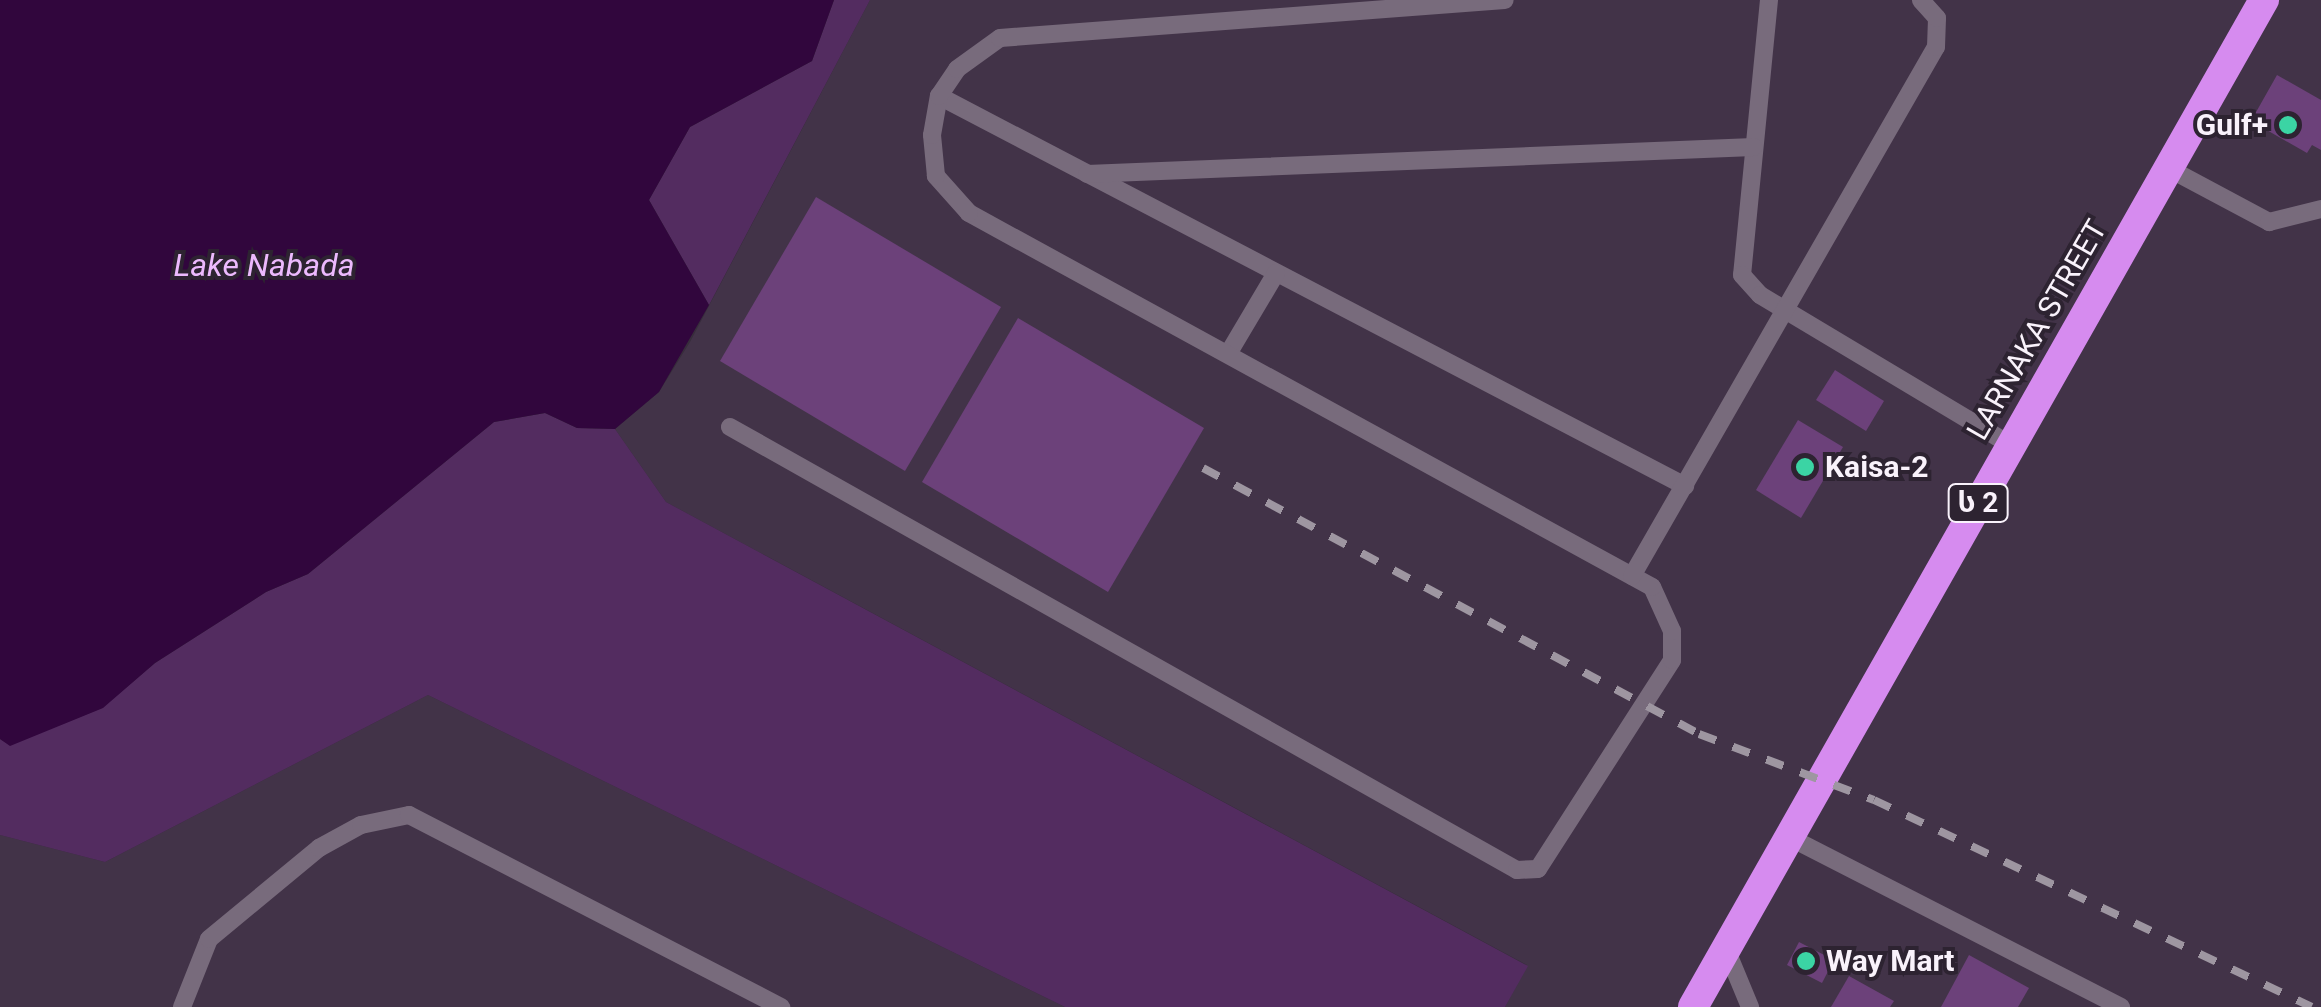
<!DOCTYPE html>
<html>
<head>
<meta charset="utf-8">
<style>
	body { margin:0 }
	#map { position:relative; width:2321px; height:1007px; overflow:hidden; background:#372d3b; font-family:Roboto,"Noto Sans Georgian",sans-serif }
	div>[style] { position:absolute }
	.built>* { inset:0; background:#423348 }
	.green>* { inset:0; background:#532c60 }
	.water>* { inset:0; background:#31063d }
	.building>* { inset:0; background:#6c417a }
	.lane>* { height:18px; margin:-9px; padding:0 9px; transform-origin:9px; border-radius:9px; background:#786b7c }
	.highway>* { height:30px; margin:-15px; padding:0 15px; transform-origin:15px; border-radius:15px; background:#d68bef }
	.rail>* { height:8px; margin-top:-4px; transform-origin:0; background:repeating-linear-gradient(90deg,#9e96a1 0 18px,transparent 0 36px) }
	.dots>* { width:28px; height:28px; translate:-50% -50%; box-sizing:border-box; border:5px solid #2d2331; border-radius:50% }
	span { translate:-50% -50%; white-space:nowrap; text-align:center; line-height:1.15; -webkit-text-stroke:8px #2d2331; paint-order:stroke }
	.shield-label span { padding:2px 8px; background:#2d2331; border:2px solid; border-radius:8px; -webkit-text-stroke-width:0 }
	.shield-label { font-size:28px; color:#f9f2fb; font-weight:700 }
	.poi-label { font-size:30px; color:#f9f2fb; font-weight:700 }
	.right { translate:-100% -50%; text-align:right }
	.left { translate:0 -50%; text-align:left }
	.street-label { font-size:30px; color:#f9f2fb }
	.water-label { font-size:32px; color:#ecb9fd; font-style:italic }
</style>
</head>
<body>
<div id="map">
	<div class="built">
		<i style="clip-path:polygon(870px 0,2321px 0,2321px 1007px,1505px 1007px,1527px 965px,666px 502px,615px 429px,659px 392px,690px 342px)"></i>
		<i style="clip-path:polygon(428px 695px,1065px 1007px,0 1007px,0 835px,105px 862px)"></i>
	</div>
	<div class="green">
		<i style="clip-path:polygon(834px 0,870px 0,709px 305px,649px 200px,690px 127px,812px 61px)"></i>
		<i style="clip-path:polygon(545px 413px,577px 428px,615px 429px,666px 502px,1528px 966px,1505px 1007px,1065px 1007px,428px 695px,105px 862px,0 835px,0 739px,10px 745px,102px 708px,155px 663px,266px 592px,308px 574px,494px 422px)"></i>
	</div>
	<div class="water">
		<i style="clip-path:polygon(0 0,834px 0,812px 61px,690px 127px,649px 200px,709px 305px,659px 392px,615px 429px,577px 428px,545px 413px,494px 422px,308px 574px,266px 592px,155px 663px,103px 708px,10px 746px,0 739px)"></i>
	</div>
	<div class="building">
		<i style="clip-path:polygon(2277px 75px,2321px 100px,2321px 150px,2312px 145px,2307px 153px,2251px 121px)"></i>
		<i style="clip-path:polygon(816px 197px,1001px 307px,905px 471px,720px 361px)"></i>
		<i style="clip-path:polygon(1018px 318px,1204px 428px,1108px 592px,922px 482px)"></i>
		<i style="clip-path:polygon(1835px 370px,1884px 401px,1866px 431px,1816px 400px)"></i>
		<i style="clip-path:polygon(1798px 420px,1843px 447px,1801px 518px,1756px 490px)"></i>
		<i style="clip-path:polygon(1799px 942px,1834px 960px,1822px 983px,1787px 965px)"></i>
		<i style="clip-path:polygon(1969px 955px,2029px 988px,2018px 1007px,1941px 1007px)"></i>
		<i style="clip-path:polygon(1849px 976px,1894px 1001px,1890px 1007px,1831px 1007px)"></i>
	</div>
	<div class="lane">
		<i style="left:1769px;top:0;width:276px;rotate:95.6deg"></i>
		<i style="left:1742px;top:275px;width:27px;rotate:48deg"></i>
		<i style="left:1760px;top:295px;width:292px;rotate:30.9deg"></i>
		<i style="left:939px;top:96px;width:842px;rotate:27.6deg"></i>
		<i style="left:2168px;top:168px;width:115px;rotate:28.1deg"></i>
		<i style="left:2269px;top:222px;width:54px;rotate:-14deg"></i>
		<i style="left:1087px;top:174px;width:667px;rotate:-2.32deg"></i>
		<i style="left:1228px;top:354px;width:94px;rotate:-59.3deg"></i>
		<i style="left:730px;top:427px;width:903px;rotate:29.38deg"></i>
		<i style="left:1517px;top:870px;width:21px;rotate:-3deg"></i>
		<i style="left:1538px;top:869px;width:248px;rotate:-57.3deg"></i>
		<i style="left:1672px;top:660px;width:29px;rotate:-90deg"></i>
		<i style="left:1672px;top:631px;width:48px;rotate:-114.4deg"></i>
		<i style="left:1652px;top:587px;width:779px;rotate:-151.3deg"></i>
		<i style="left:969px;top:213px;width:50px;rotate:-131.7deg"></i>
		<i style="left:936px;top:176px;width:41px;rotate:-95.6deg"></i>
		<i style="left:932px;top:135px;width:40px;rotate:-80deg"></i>
		<i style="left:939px;top:96px;width:32px;rotate:-56deg"></i>
		<i style="left:957px;top:69px;width:53px;rotate:-35.8deg"></i>
		<i style="left:1000px;top:38px;width:506px;rotate:-4.3deg"></i>
		<i style="left:1632px;top:576px;width:610px;rotate:-60.12deg"></i>
		<i style="left:1936px;top:47px;width:29px;rotate:-88deg"></i>
		<i style="left:1937px;top:18px;width:24px;rotate:-132deg"></i>
		<i style="left:1789px;top:837px;width:373px;rotate:27.1deg"></i>
		<i style="left:1726px;top:949px;width:63px;rotate:67.5deg"></i>
		<i style="left:182px;top:1007px;width:73px;rotate:-68.3deg"></i>
		<i style="left:209px;top:939px;width:143px;rotate:-39.6deg"></i>
		<i style="left:319px;top:848px;width:48px;rotate:-28.7deg"></i>
		<i style="left:361px;top:825px;width:49px;rotate:-11.8deg"></i>
		<i style="left:409px;top:815px;width:419px;rotate:27.3deg"></i>
	</div>
	<div class="highway">
		<i style="left:1693px;top:1007px;width:1158px;rotate:-60.45deg"></i>
	</div>
	<div class="rail">
		<i style="left:1203px;top:468px;width:563px;rotate:28.2deg"></i>
		<i style="left:1699px;top:734px;width:187px;rotate:20.7deg"></i>
		<i style="left:1874px;top:800px;width:484px;rotate:25.3deg"></i>
	</div>
	<div class="dots">
		<i style="left:2288px;top:125px;background:#3bd4a4"></i>
		<i style="left:1805px;top:467px;background:#3bd4a4"></i>
		<i style="left:1806px;top:961px;background:#3bd4a4"></i>
	</div>
	<div class="shield-label">
		<span style="left:1978px;top:503px">ს 2</span>
	</div>
	<div class="poi-label">
		<span class="right" style="left:2268px;top:125px">Gulf+</span>
		<span class="left" style="left:1825px;top:467px">Kaisa-2</span>
		<span class="left" style="left:1826px;top:961px">Way Mart</span>
	</div>
	<div class="street-label">
		<span style="left:2037px;top:330px;rotate:-60deg">LARNAKA STREET</span>
	</div>
	<div class="water-label">
		<span style="left:264px;top:265px">Lake Nabada</span>
	</div>
</div>
</body>
</html>
